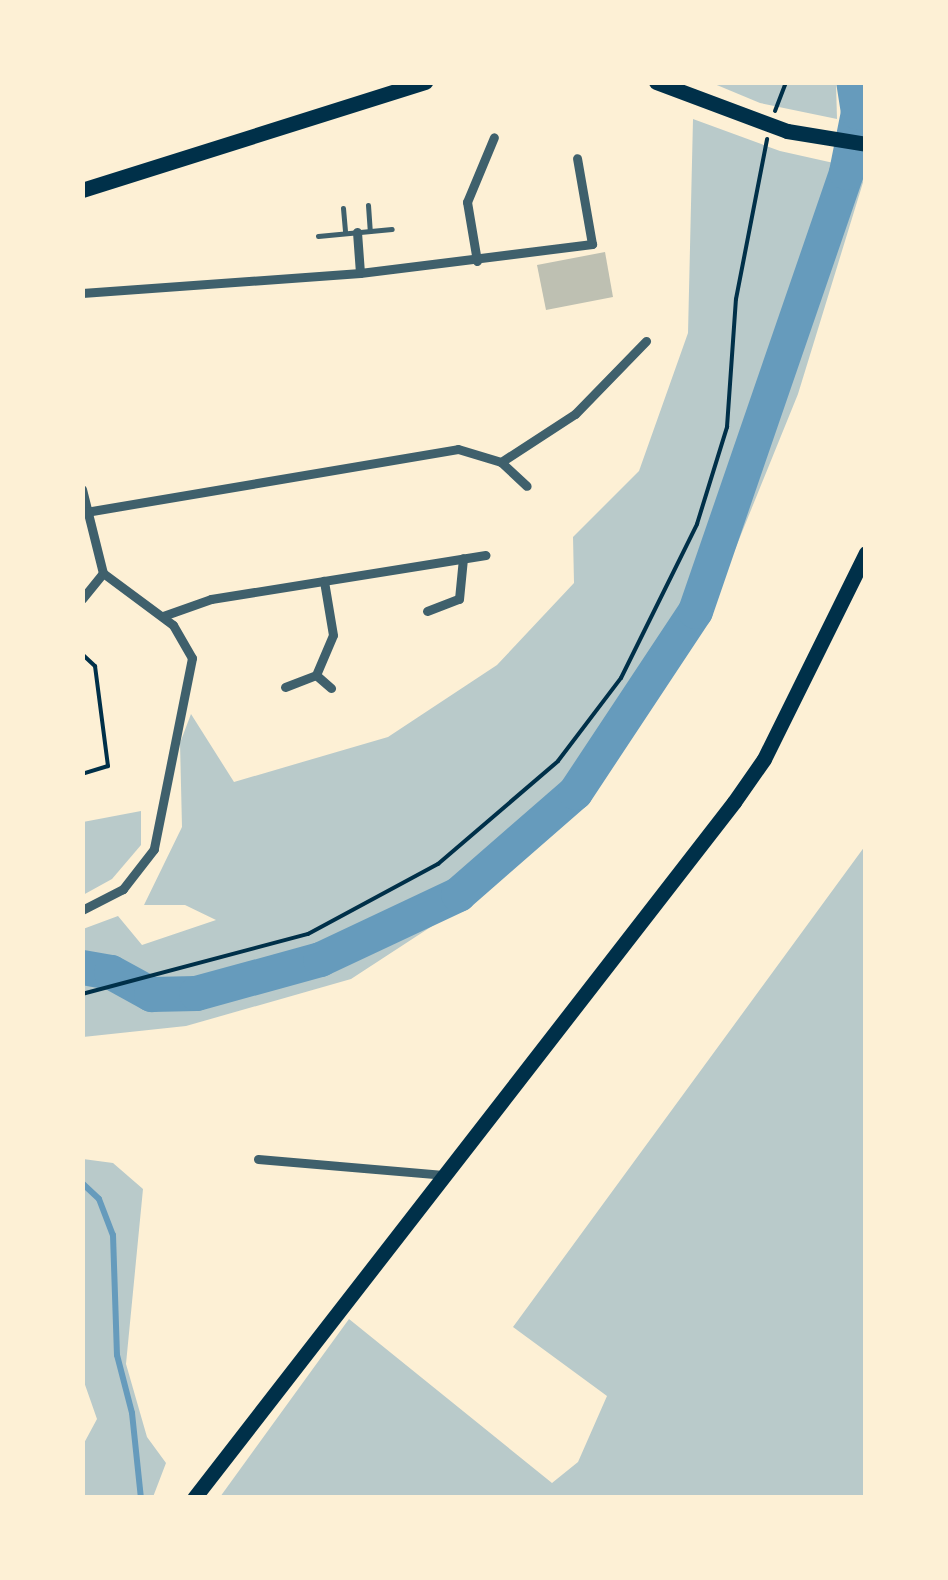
<!DOCTYPE html>
<html>
<head>
<meta charset="utf-8">
<style>
	body { margin:0 }
	#map { position:relative; width:948px; height:1580px; overflow:hidden; background:#fdf0d5; font-family:Montserrat,sans-serif }
	div>[style] { position:absolute }
	.green>* { inset:0; background:#b9caca }
	.stream>* { height:6px; margin:-3px; padding:0 3px; transform-origin:3px; border-radius:3px; background:#669bbc }
	.river>* { height:35px; margin:-17.5px; padding:0 17.5px; transform-origin:17.5px; border-radius:17.5px; background:#669bbc }
	.building>* { inset:0; background:#bec0b2 }
	.path>* { height:4px; margin:-2px; padding:0 2px; transform-origin:2px; border-radius:2px; background:#003049 }
	.service>* { height:5px; margin:-2.5px; padding:0 2.5px; transform-origin:2.5px; border-radius:2.5px; background:#3f606c }
	.minor>* { height:9px; margin:-4.5px; padding:0 4.5px; transform-origin:4.5px; border-radius:4.5px; background:#3f606c }
	.primary>* { height:15px; margin:-7.5px; padding:0 7.5px; transform-origin:7.5px; border-radius:7.5px; background:#003049 }
	.trunk>* { height:15px; margin:-7.5px; padding:0 7.5px; transform-origin:7.5px; border-radius:7.5px; background:#003049 }
	span { translate:-50% -50%; white-space:nowrap; text-align:center; line-height:1.15; -webkit-text-stroke:9px #fdf0d5; paint-order:stroke }
	.frame { position:absolute; inset:0; border:85px solid #fdf0d5; pointer-events:none }
</style>
</head>
<body>
<div id="map">
	<div class="green">
		<i style="clip-path:polygon(712px 83px,836px 83px,837px 119px,760px 103px)"></i>
		<i style="clip-path:polygon(693px 119px,780px 151px,865px 170px,865px 176px,798px 394px,723px 579px,608px 764px,489px 889px,351px 979px,186px 1026px,83px 1037px,83px 929px,118px 916px,142px 945px,216px 920px,185px 905px,144px 905px,182px 827px,180px 743px,191px 714px,234px 782px,388px 737px,497px 665px,574px 583px,573px 537px,639px 471px,688px 333px)"></i>
		<i style="clip-path:polygon(141px 811px,141px 845px,112px 879px,83px 895px,83px 822px)"></i>
		<i style="clip-path:polygon(865px 846px,865px 1497px,220px 1497px,349px 1319px,552px 1483px,578px 1462px,607px 1396px,513px 1327px)"></i>
		<i style="clip-path:polygon(83px 1159px,113px 1163px,143px 1189px,126px 1364px,147px 1437px,166px 1463px,153px 1497px,83px 1497px,83px 1445px,97px 1419px,83px 1379px)"></i>
	</div>
	<div class="stream">
		<i style="left:82px;top:1183px;width:23px;rotate:43deg"></i>
		<i style="left:99px;top:1199px;width:39px;rotate:69deg"></i>
		<i style="left:113px;top:1235px;width:120px;rotate:88.1deg"></i>
		<i style="left:117px;top:1355px;width:60px;rotate:75.5deg"></i>
		<i style="left:132px;top:1413px;width:85px;rotate:84deg"></i>
	</div>
	<div class="river">
		<i style="left:82px;top:967px;width:29px;rotate:10deg"></i>
		<i style="left:111px;top:972px;width:46px;rotate:28.8deg"></i>
		<i style="left:151px;top:994px;width:45px;rotate:-1.3deg"></i>
		<i style="left:196px;top:993px;width:129px;rotate:-15.3deg"></i>
		<i style="left:320px;top:959px;width:153px;rotate:-25.2deg"></i>
		<i style="left:458px;top:894px;width:155px;rotate:-41.1deg"></i>
		<i style="left:575px;top:792px;width:217px;rotate:-56.5deg"></i>
		<i style="left:695px;top:611px;width:464px;rotate:-71deg"></i>
		<i style="left:846px;top:172px;width:61px;rotate:-78.7deg"></i>
		<i style="left:858px;top:112px;width:30px;rotate:-99deg"></i>
	</div>
	<div class="building">
		<i style="clip-path:polygon(605px 252px,613px 297px,546px 310px,537px 265px)"></i>
	</div>
	<div class="path">
		<i style="left:775px;top:111px;width:31px;rotate:-69deg"></i>
		<i style="left:82px;top:654px;width:18px;rotate:43deg"></i>
		<i style="left:95px;top:666px;width:101px;rotate:82.6deg"></i>
		<i style="left:108px;top:766px;width:27px;rotate:163deg"></i>
		<i style="left:82px;top:994px;width:234px;rotate:-14.9deg"></i>
		<i style="left:308px;top:934px;width:148px;rotate:-28.3deg"></i>
		<i style="left:438px;top:864px;width:158px;rotate:-40.6deg"></i>
		<i style="left:558px;top:761px;width:104px;rotate:-52.8deg"></i>
		<i style="left:621px;top:678px;width:172px;rotate:-63.7deg"></i>
		<i style="left:697px;top:524px;width:102px;rotate:-72.8deg"></i>
		<i style="left:727px;top:427px;width:128px;rotate:-86deg"></i>
		<i style="left:736px;top:299px;width:163px;rotate:-79deg"></i>
	</div>
	<div class="service">
		<i style="left:368px;top:205px;width:26px;rotate:86deg"></i>
		<i style="left:343px;top:208px;width:25px;rotate:85deg"></i>
		<i style="left:318px;top:236px;width:74px;rotate:-5.4deg"></i>
	</div>
	<div class="minor">
		<i style="left:357px;top:232px;width:41px;rotate:85.8deg"></i>
		<i style="left:477px;top:261px;width:60px;rotate:-99.6deg"></i>
		<i style="left:467px;top:202px;width:70px;rotate:-67.4deg"></i>
		<i style="left:82px;top:293px;width:279px;rotate:-4.1deg"></i>
		<i style="left:360px;top:273px;width:234px;rotate:-7.1deg"></i>
		<i style="left:592px;top:244px;width:87px;rotate:-99.9deg"></i>
		<i style="left:501px;top:462px;width:88px;rotate:-33deg"></i>
		<i style="left:575px;top:414px;width:102px;rotate:-45.8deg"></i>
		<i style="left:82px;top:489px;width:87px;rotate:76deg"></i>
		<i style="left:103px;top:573px;width:87px;rotate:36.6deg"></i>
		<i style="left:173px;top:625px;width:38px;rotate:60deg"></i>
		<i style="left:192px;top:658px;width:195px;rotate:101.3deg"></i>
		<i style="left:154px;top:849px;width:51px;rotate:127.8deg"></i>
		<i style="left:123px;top:889px;width:46px;rotate:152.9deg"></i>
		<i style="left:86px;top:512px;width:377px;rotate:-9.6deg"></i>
		<i style="left:458px;top:449px;width:45px;rotate:16.8deg"></i>
		<i style="left:501px;top:462px;width:35px;rotate:43deg"></i>
		<i style="left:82px;top:599px;width:33px;rotate:-51deg"></i>
		<i style="left:427px;top:611px;width:34px;rotate:-21deg"></i>
		<i style="left:459px;top:599px;width:41px;rotate:-84.4deg"></i>
		<i style="left:163px;top:616px;width:51px;rotate:-19.5deg"></i>
		<i style="left:211px;top:599px;width:278px;rotate:-9.1deg"></i>
		<i style="left:316px;top:675px;width:20px;rotate:41deg"></i>
		<i style="left:285px;top:687px;width:33px;rotate:-21deg"></i>
		<i style="left:316px;top:675px;width:43px;rotate:-67deg"></i>
		<i style="left:333px;top:635px;width:55px;rotate:-99.5deg"></i>
		<i style="left:258px;top:1159px;width:186px;rotate:4.9deg"></i>
	</div>
	<div class="primary">
		<i style="left:194px;top:1498px;width:881px;rotate:-52.19deg"></i>
		<i style="left:734px;top:802px;width:52px;rotate:-55.1deg"></i>
		<i style="left:764px;top:759px;width:230px;rotate:-63.7deg"></i>
	</div>
	<div class="trunk">
		<i style="left:656px;top:82px;width:140px;rotate:20.5deg"></i>
		<i style="left:787px;top:131px;width:80px;rotate:9.3deg"></i>
		<i style="left:82px;top:190px;width:360px;rotate:-17.5deg"></i>
	</div>
	<div class="frame"></div>
</div>
</body>
</html>
